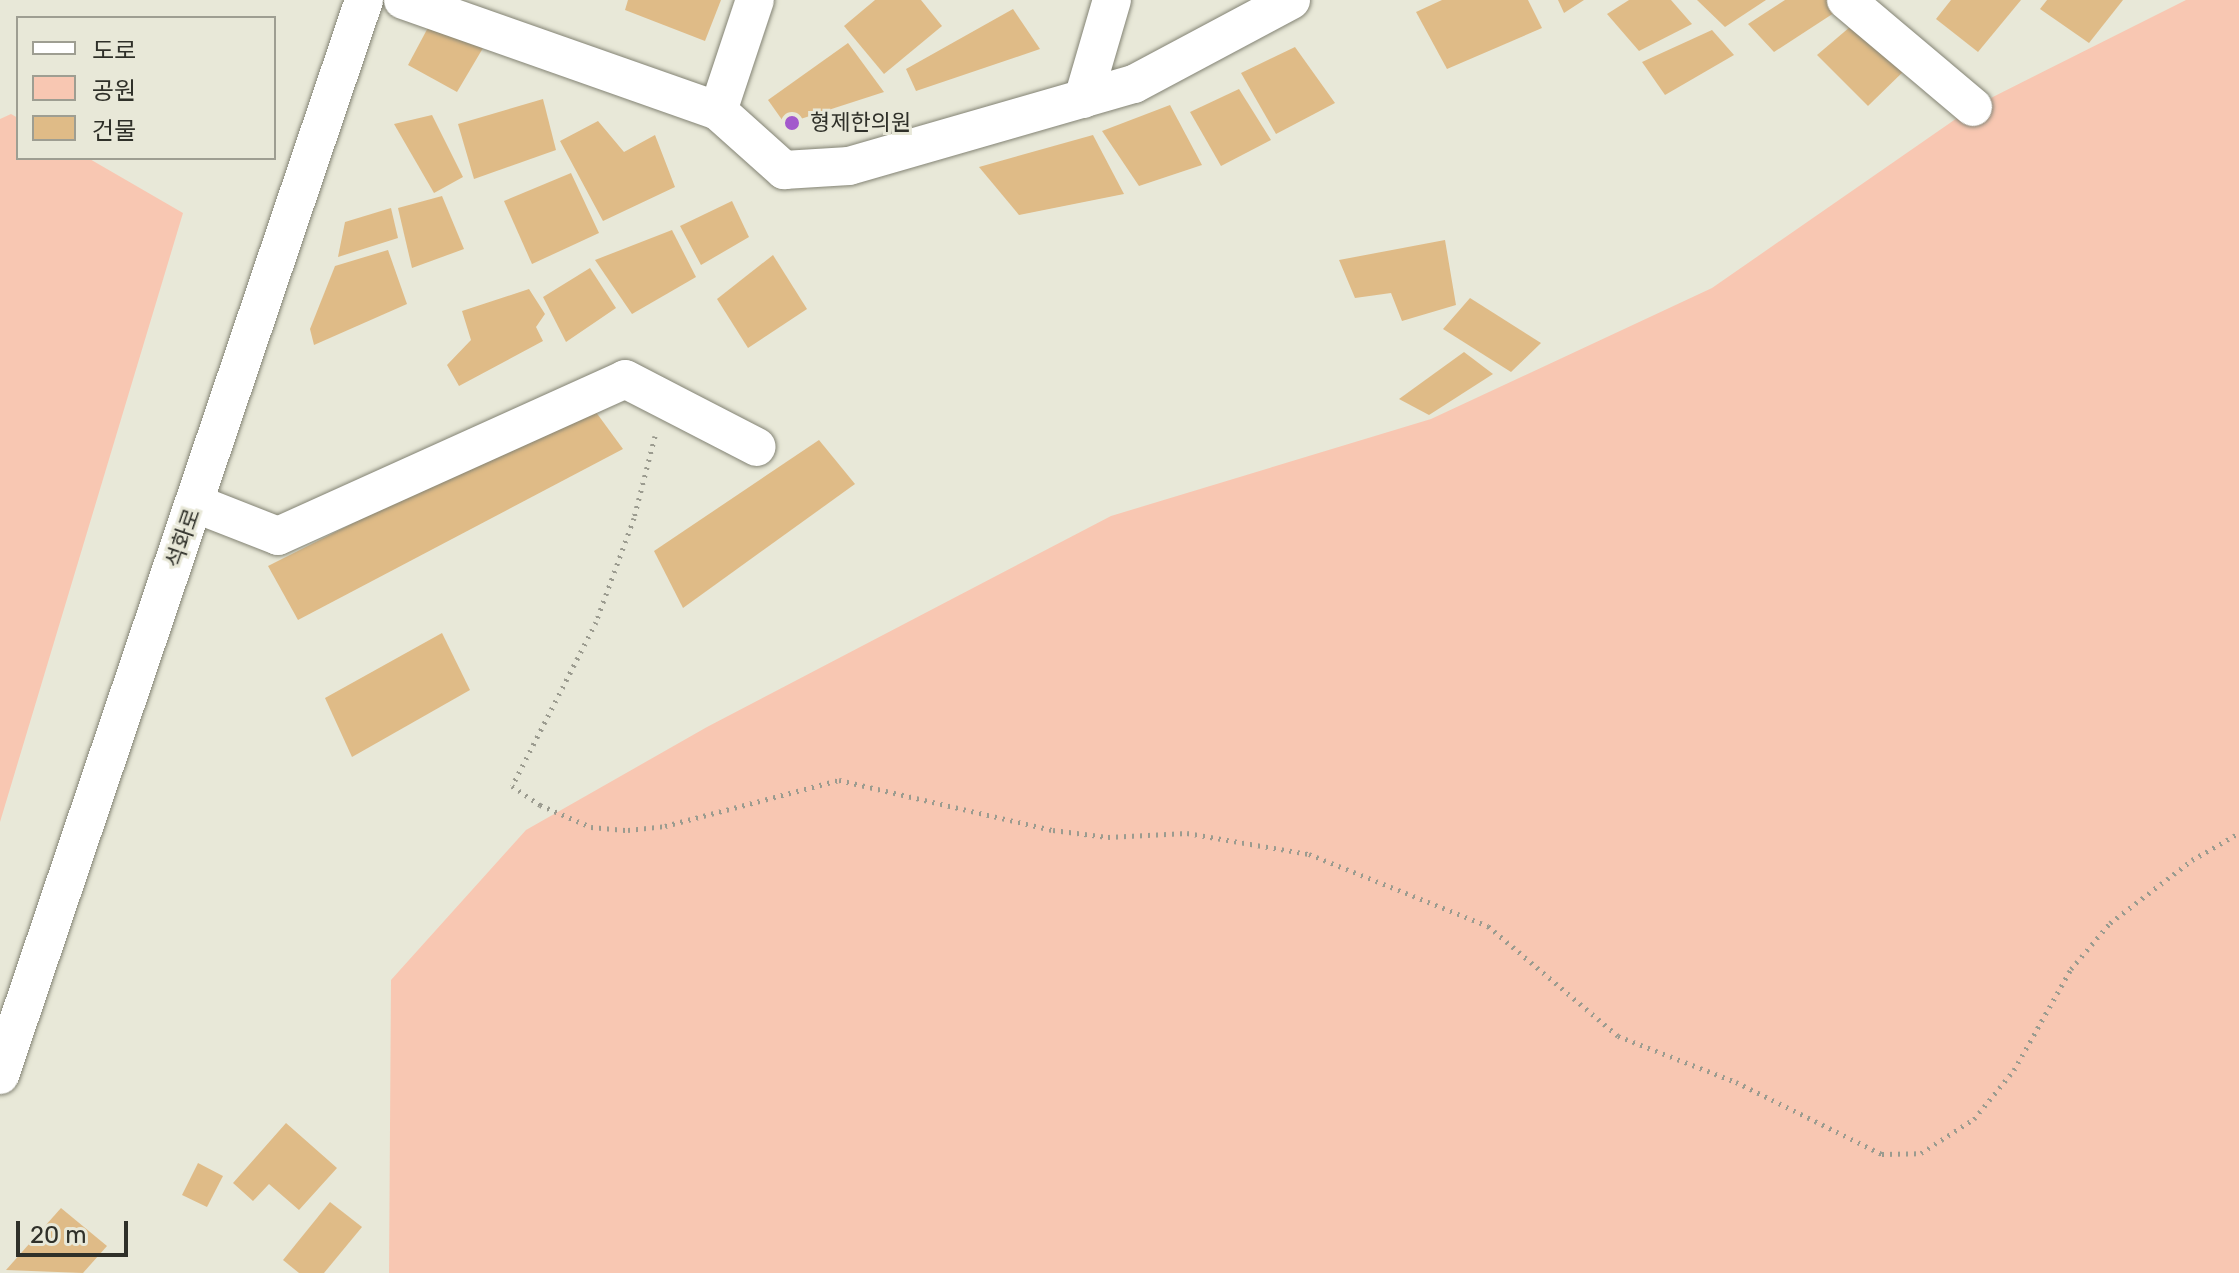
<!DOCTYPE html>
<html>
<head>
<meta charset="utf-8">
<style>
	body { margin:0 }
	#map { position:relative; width:2239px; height:1273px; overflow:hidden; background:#e8e8d8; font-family:Rubik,"Noto Sans KR",sans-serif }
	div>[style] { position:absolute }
	.green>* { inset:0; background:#f8c7b2 }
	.building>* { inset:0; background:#dfbb87 }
	.path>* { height:5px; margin-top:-2.5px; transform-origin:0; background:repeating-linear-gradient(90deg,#9b9b8f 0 2px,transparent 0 8px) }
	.roads { filter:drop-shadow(0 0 2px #838374) drop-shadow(0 0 2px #838374) }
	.minor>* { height:38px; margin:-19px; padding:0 19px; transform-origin:19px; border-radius:19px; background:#fff }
	.dots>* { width:22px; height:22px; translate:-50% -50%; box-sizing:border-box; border:4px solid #e8e8d8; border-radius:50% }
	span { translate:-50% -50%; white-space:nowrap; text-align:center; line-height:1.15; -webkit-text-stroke:6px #e8e8d8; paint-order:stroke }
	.poi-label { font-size:22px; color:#2f3029 }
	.left { translate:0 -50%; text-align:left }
	.street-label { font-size:22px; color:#2f3029 }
	.legend { position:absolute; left:16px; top:16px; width:260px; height:144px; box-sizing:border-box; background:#e8e8d8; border:2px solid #9e9e92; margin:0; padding:10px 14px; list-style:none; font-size:24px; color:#2f3029 }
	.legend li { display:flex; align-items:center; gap:16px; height:40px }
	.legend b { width:40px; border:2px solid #9e9e92 }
	.scale { position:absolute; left:16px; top:1221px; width:112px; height:36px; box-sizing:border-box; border:4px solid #2f3029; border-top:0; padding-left:10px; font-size:24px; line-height:28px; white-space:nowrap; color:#2f3029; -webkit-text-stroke:6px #e8e8d8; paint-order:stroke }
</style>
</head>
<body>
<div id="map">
	<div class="green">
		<i style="clip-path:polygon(2186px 0,2239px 0,2239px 1273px,389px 1273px,391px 980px,526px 830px,707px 727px,1111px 516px,1431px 419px,1712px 288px,1973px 107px)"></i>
		<i style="clip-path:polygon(11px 114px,18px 118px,18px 158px,88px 158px,183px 213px,0 822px,0 119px)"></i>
	</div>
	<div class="building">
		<i style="clip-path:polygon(628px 0,721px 0,705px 41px,625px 10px)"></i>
		<i style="clip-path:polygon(875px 0,921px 0,942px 26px,884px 74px,844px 26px)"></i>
		<i style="clip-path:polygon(1442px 0,1528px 0,1542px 28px,1447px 69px,1416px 12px)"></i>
		<i style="clip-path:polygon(1558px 0,1584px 0,1564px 13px)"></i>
		<i style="clip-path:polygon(1629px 0,1671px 0,1692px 24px,1639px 51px,1607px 14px)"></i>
		<i style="clip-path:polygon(1697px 0,1766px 0,1725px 27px)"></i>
		<i style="clip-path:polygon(1785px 0,1828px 0,1837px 11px,1774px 52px,1748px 24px)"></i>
		<i style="clip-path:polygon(1951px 0,2021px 0,1978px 52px,1936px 19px)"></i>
		<i style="clip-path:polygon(2047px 0,2123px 0,2089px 43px,2040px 9px)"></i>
		<i style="clip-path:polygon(1013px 9px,1040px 49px,916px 91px,906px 69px)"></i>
		<i style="clip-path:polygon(1857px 21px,1910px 65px,1868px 106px,1817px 55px)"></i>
		<i style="clip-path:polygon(431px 22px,483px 48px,457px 92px,408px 65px)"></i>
		<i style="clip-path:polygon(1712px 30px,1734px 55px,1665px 95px,1642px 62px)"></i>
		<i style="clip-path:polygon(848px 43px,884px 92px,785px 124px,768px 100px)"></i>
		<i style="clip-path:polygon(1295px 47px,1335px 103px,1276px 134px,1241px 73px)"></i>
		<i style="clip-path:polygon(1239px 89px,1271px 140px,1221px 166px,1190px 112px)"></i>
		<i style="clip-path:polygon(543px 99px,556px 150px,474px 179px,458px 124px)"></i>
		<i style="clip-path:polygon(1170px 105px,1202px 165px,1139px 186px,1102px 131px)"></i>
		<i style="clip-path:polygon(432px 115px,463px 177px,434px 193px,394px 124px)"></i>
		<i style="clip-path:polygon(598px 121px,624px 152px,655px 135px,675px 187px,603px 221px,560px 141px)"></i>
		<i style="clip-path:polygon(1093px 135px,1124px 194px,1019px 215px,979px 167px)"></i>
		<i style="clip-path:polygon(571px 173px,599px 233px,532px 264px,504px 201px)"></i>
		<i style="clip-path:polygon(442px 196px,464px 249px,412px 268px,398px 208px)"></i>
		<i style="clip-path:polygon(732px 201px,749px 237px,701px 265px,680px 226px)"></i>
		<i style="clip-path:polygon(391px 208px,398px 238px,338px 257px,345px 222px)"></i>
		<i style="clip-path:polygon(672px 230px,696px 277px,632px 314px,595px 260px)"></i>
		<i style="clip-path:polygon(1445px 240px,1456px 305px,1402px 321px,1391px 293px,1355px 298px,1339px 260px)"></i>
		<i style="clip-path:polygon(388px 250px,407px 304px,314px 345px,310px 329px,335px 266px)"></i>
		<i style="clip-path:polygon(773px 255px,807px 309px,748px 348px,717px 299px)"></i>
		<i style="clip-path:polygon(590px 268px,616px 308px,566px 342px,543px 297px)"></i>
		<i style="clip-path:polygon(529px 289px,545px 314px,536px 327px,543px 341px,459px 386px,447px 365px,471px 340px,462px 311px)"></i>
		<i style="clip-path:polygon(1470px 298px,1541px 343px,1511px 372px,1443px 329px)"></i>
		<i style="clip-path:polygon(1464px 352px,1493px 374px,1429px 415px,1399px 399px)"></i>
		<i style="clip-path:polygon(590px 404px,623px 449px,298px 620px,268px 566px)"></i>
		<i style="clip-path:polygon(819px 440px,855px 484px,683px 608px,654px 551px)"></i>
		<i style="clip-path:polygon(442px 633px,470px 690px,352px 757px,325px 698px)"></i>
		<i style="clip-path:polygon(286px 1123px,337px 1168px,299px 1210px,269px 1184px,253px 1201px,233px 1183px)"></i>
		<i style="clip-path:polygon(198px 1163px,223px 1176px,207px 1207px,182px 1195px)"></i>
		<i style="clip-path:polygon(330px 1202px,362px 1227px,324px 1273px,299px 1273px,283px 1260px)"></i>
		<i style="clip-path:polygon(61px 1208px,107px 1246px,83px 1273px,6px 1270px)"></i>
	</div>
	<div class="path">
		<i style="left:655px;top:436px;width:85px;rotate:104.4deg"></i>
		<i style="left:634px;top:518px;width:111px;rotate:110.1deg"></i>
		<i style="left:596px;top:622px;width:184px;rotate:117.1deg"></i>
		<i style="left:512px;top:786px;width:34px;rotate:34deg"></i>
		<i style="left:540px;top:805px;width:56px;rotate:23.3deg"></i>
		<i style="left:591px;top:827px;width:37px;rotate:5deg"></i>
		<i style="left:628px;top:830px;width:37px;rotate:-6deg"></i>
		<i style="left:665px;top:826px;width:180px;rotate:-14.8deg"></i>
		<i style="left:839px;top:780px;width:220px;rotate:13.2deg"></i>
		<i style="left:1053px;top:830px;width:55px;rotate:7.3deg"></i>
		<i style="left:1108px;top:837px;width:79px;rotate:-2.9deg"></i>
		<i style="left:1187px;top:833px;width:124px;rotate:9.8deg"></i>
		<i style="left:1309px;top:854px;width:193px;rotate:21.9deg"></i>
		<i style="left:1488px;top:926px;width:170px;rotate:40.2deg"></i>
		<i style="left:1618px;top:1036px;width:127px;rotate:21.3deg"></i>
		<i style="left:1736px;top:1082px;width:163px;rotate:26.3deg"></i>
		<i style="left:1882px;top:1154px;width:39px;rotate:-1deg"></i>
		<i style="left:1921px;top:1153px;width:63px;rotate:-32.7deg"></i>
		<i style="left:1974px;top:1119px;width:63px;rotate:-50.8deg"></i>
		<i style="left:2014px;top:1070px;width:116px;rotate:-60.6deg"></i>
		<i style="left:2071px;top:969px;width:60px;rotate:-49.7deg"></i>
		<i style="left:2110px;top:923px;width:103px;rotate:-37.5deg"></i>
		<i style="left:2192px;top:860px;width:54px;rotate:-29.9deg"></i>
	</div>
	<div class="roads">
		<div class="minor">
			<i style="left:403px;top:0;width:334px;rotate:19.4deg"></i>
			<i style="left:718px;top:111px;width:89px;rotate:41.8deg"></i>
			<i style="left:784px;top:170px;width:65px;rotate:-3.5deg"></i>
			<i style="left:849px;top:166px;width:297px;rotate:-16.1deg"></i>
			<i style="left:1134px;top:84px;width:178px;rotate:-28.1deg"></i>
			<i style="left:1846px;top:0;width:166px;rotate:40.1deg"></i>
			<i style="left:1083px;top:99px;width:103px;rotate:-73.7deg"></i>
			<i style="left:718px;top:111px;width:117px;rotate:-71.6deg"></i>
			<i style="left:194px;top:503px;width:90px;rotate:21.4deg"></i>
			<i style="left:278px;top:536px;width:381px;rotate:-24.3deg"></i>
			<i style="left:625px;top:379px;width:148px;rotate:27.3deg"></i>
			<i style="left:0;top:1075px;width:1135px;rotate:-71.29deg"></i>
		</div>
	</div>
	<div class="dots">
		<i style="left:792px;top:123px;background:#a359cc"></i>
	</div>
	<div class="poi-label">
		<span class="left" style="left:810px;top:123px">형제한의원</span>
	</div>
	<div class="street-label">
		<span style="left:183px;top:538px;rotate:-71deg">석화로</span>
	</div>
	<ul class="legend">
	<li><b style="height:10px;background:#fff"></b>도로</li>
	<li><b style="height:22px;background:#f8c7b2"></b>공원</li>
	<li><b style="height:22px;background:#dfbb87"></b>건물</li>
	</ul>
	<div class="scale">20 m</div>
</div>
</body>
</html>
